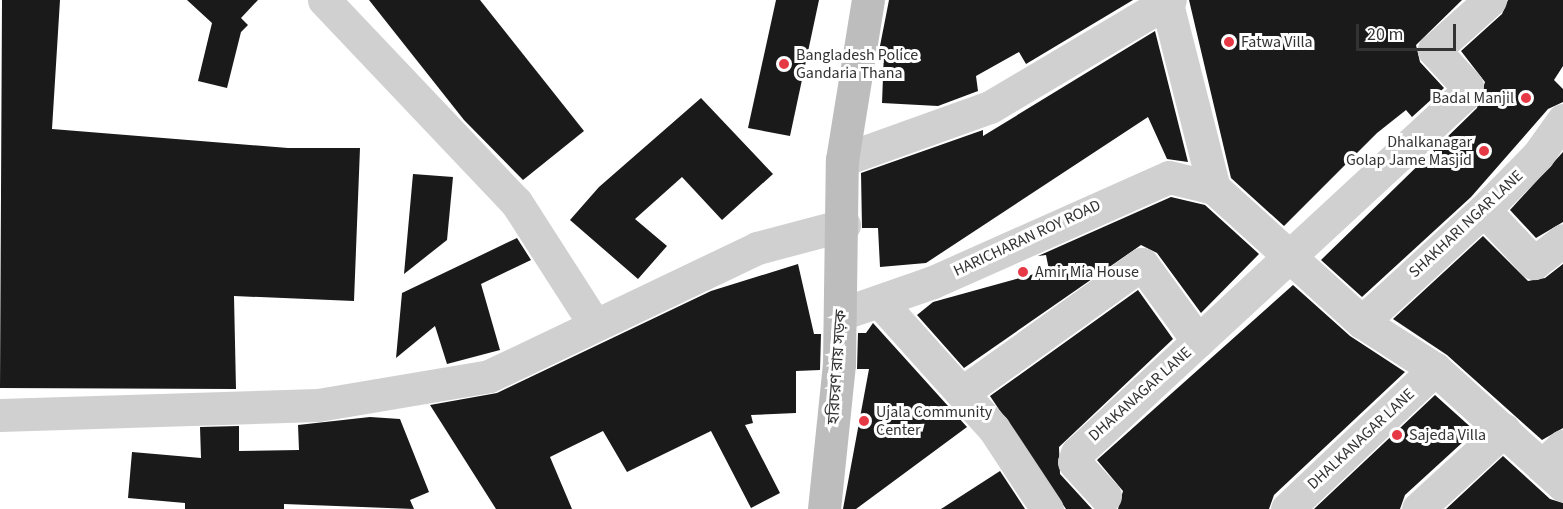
<!DOCTYPE html>
<html>
<head>
<meta charset="utf-8">
<style>
	body { margin:0 }
	#map { position:relative; width:1563px; height:509px; overflow:hidden; background:#fff; font-family:"Source Sans 3","Noto Sans Bengali",sans-serif }
	div>[style] { position:absolute }
	.building>* { inset:0; background:#1a1a1a }
	.street>* { height:33px; margin:-16.5px; padding:0 16.5px; transform-origin:16.5px; border-radius:16.5px; background:#d0d0d0 }
	.secondary>* { height:33px; margin:-16.5px; padding:0 16.5px; transform-origin:16.5px; border-radius:16.5px; background:#bdbdbd }
	.dots>* { width:16px; height:16px; translate:-50% -50%; box-sizing:border-box; border:3px solid #fff; border-radius:50% }
	span { translate:-50% -50%; white-space:nowrap; text-align:center; line-height:1.15; -webkit-text-stroke:6px #fff; paint-order:stroke }
	.poi-label { font-size:16px; color:#333 }
	.left { translate:0 -50%; text-align:left }
	.right { translate:-100% -50%; text-align:right }
	.street-label { font-size:16px; color:#333 }
	.scale { position:absolute; left:1356px; top:24px; width:100px; height:27px; box-sizing:border-box; border:3px solid #333; border-top:0; padding-left:8px; font-size:18px; line-height:21px; white-space:nowrap; color:#333; -webkit-text-stroke:4px #fff; paint-order:stroke }
</style>
</head>
<body>
<div id="map">
	<div class="building">
		<i style="clip-path:polygon(2px 0,60px 0,52px 129px,288px 148px,360px 148px,354px 301px,234px 296px,236px 389px,0 388px)"></i>
		<i style="clip-path:polygon(187px 0,258px 0,241px 18px,248px 25px,241px 32px,227px 88px,198px 81px,212px 23px)"></i>
		<i style="clip-path:polygon(369px 0,480px 0,584px 131px,523px 180px,464px 120px)"></i>
		<i style="clip-path:polygon(776px 0,819px 0,790px 136px,748px 128px)"></i>
		<i style="clip-path:polygon(889px 0,1133px 0,1026px 64px,1019px 52px,976px 76px,978px 91px,938px 106px,882px 103px,884px 51px,879px 51px)"></i>
		<i style="clip-path:polygon(1189px 0,1462px 0,1416px 45px,1420px 62px,1444px 88px,1412px 117px,1406px 110px,1377px 133px,1284px 226px,1231px 178px)"></i>
		<i style="clip-path:polygon(1508px 0,1563px 0,1563px 66px,1554px 80px,1563px 89px,1563px 102px,1548px 109px,1471px 197px,1362px 297px,1321px 260px,1477px 108px,1485px 82px,1461px 51px,1502px 14px)"></i>
		<i style="clip-path:polygon(1155px 31px,1188px 162px,1167px 159px,1148px 117px,926px 263px,880px 267px,878px 228px,862px 228px,861px 173px,983px 130px,983px 136px)"></i>
		<i style="clip-path:polygon(701px 98px,773px 174px,722px 220px,682px 177px,635px 219px,667px 246px,638px 279px,570px 220px,599px 187px)"></i>
		<i style="clip-path:polygon(1563px 152px,1563px 222px,1536px 238px,1510px 210px)"></i>
		<i style="clip-path:polygon(413px 174px,453px 177px,447px 240px,404px 274px)"></i>
		<i style="clip-path:polygon(1171px 197px,1205px 205px,1259px 254px,1201px 313px,1157px 253px,1141px 245px,964px 368px,917px 315px,933px 302px,1049px 270px,1046px 255px,1038px 256px)"></i>
		<i style="clip-path:polygon(1483px 236px,1528px 281px,1545px 278px,1563px 264px,1563px 428px,1542px 440px,1447px 355px,1393px 319px)"></i>
		<i style="clip-path:polygon(517px 238px,531px 260px,481px 284px,500px 350px,447px 364px,435px 326px,396px 358px,402px 293px)"></i>
		<i style="clip-path:polygon(798px 264px,814px 334px,821px 334px,820px 370px,796px 371px,796px 413px,751px 415px,753px 423px,745px 425px,780px 493px,751px 508px,711px 431px,627px 472px,603px 431px,550px 457px,572px 509px,496px 509px,430px 405px,497px 393px,711px 291px)"></i>
		<i style="clip-path:polygon(1293px 285px,1350px 336px,1405px 372px,1274px 495px,1269px 509px,1118px 509px,1123px 491px,1097px 460px)"></i>
		<i style="clip-path:polygon(1138px 290px,1173px 339px,1059px 447px,1060px 474px,1092px 509px,1066px 509px,990px 396px)"></i>
		<i style="clip-path:polygon(873px 323px,967px 427px,856px 509px,843px 509px,869px 369px,857px 369px,858px 333px,866px 333px)"></i>
		<i style="clip-path:polygon(1435px 395px,1475px 431px,1405px 495px,1400px 509px,1314px 509px)"></i>
		<i style="clip-path:polygon(370px 417px,400px 419px,429px 492px,410px 500px,414px 509px,284px 504px,284px 509px,185px 509px,185px 503px,128px 498px,132px 452px,201px 458px,200px 427px,239px 426px,239px 451px,299px 450px,298px 425px)"></i>
		<i style="clip-path:polygon(1503px 456px,1550px 499px,1563px 503px,1563px 509px,1446px 509px)"></i>
		<i style="clip-path:polygon(1000px 471px,1025px 509px,941px 509px)"></i>
	</div>
	<div class="street">
		<i style="left:324px;top:0;width:279px;rotate:46.5deg"></i>
		<i style="left:516px;top:202px;width:146px;rotate:57.3deg"></i>
		<i style="left:1166px;top:0;width:194px;rotate:75.7deg"></i>
		<i style="left:842px;top:160px;width:157px;rotate:-19.7deg"></i>
		<i style="left:990px;top:107px;width:209px;rotate:-30.7deg"></i>
		<i style="left:1484px;top:210px;width:73px;rotate:46.7deg"></i>
		<i style="left:1534px;top:263px;width:37px;rotate:-38deg"></i>
		<i style="left:881px;top:303px;width:169px;rotate:48.1deg"></i>
		<i style="left:994px;top:429px;width:96px;rotate:56.5deg"></i>
		<i style="left:841px;top:314px;width:97px;rotate:-19.2deg"></i>
		<i style="left:933px;top:282px;width:258px;rotate:-24deg"></i>
		<i style="left:1169px;top:177px;width:46px;rotate:13.7deg"></i>
		<i style="left:1214px;top:188px;width:200px;rotate:42.2deg"></i>
		<i style="left:1362px;top:322px;width:87px;rotate:32.8deg"></i>
		<i style="left:1435px;top:369px;width:173px;rotate:42.2deg"></i>
		<i style="left:1362px;top:322px;width:166px;rotate:-42.6deg"></i>
		<i style="left:1484px;top:210px;width:77px;rotate:-45.5deg"></i>
		<i style="left:1538px;top:155px;width:43px;rotate:-54.5deg"></i>
		<i style="left:1198px;top:341px;width:362px;rotate:-42.8deg"></i>
		<i style="left:1464px;top:95px;width:9px;rotate:-72deg"></i>
		<i style="left:1467px;top:86px;width:49px;rotate:-132.5deg"></i>
		<i style="left:1434px;top:50px;width:75px;rotate:-41.8deg"></i>
		<i style="left:963px;top:392px;width:220px;rotate:-35.6deg"></i>
		<i style="left:1142px;top:264px;width:95px;rotate:54deg"></i>
		<i style="left:1198px;top:341px;width:165px;rotate:137.2deg"></i>
		<i style="left:1077px;top:453px;width:9px;rotate:108deg"></i>
		<i style="left:1074px;top:462px;width:46px;rotate:47.6deg"></i>
		<i style="left:0;top:415px;width:318px;rotate:-1.8deg"></i>
		<i style="left:318px;top:405px;width:173px;rotate:-9.6deg"></i>
		<i style="left:489px;top:376px;width:297px;rotate:-25.5deg"></i>
		<i style="left:757px;top:248px;width:90px;rotate:-14.8deg"></i>
		<i style="left:1542px;top:466px;width:29px;rotate:-44deg"></i>
		<i style="left:1287px;top:509px;width:204px;rotate:-43.4deg"></i>
		<i style="left:1418px;top:509px;width:117px;rotate:-42.6deg"></i>
	</div>
	<div class="secondary">
		<i style="left:824px;top:509px;width:146px;rotate:-84.1deg"></i>
		<i style="left:839px;top:364px;width:204px;rotate:-89.2deg"></i>
		<i style="left:842px;top:160px;width:162px;rotate:-80.8deg"></i>
	</div>
	<div class="dots">
		<i style="left:1229px;top:42px;background:#e63946"></i>
		<i style="left:784px;top:64px;background:#e63946"></i>
		<i style="left:1526px;top:98px;background:#e63946"></i>
		<i style="left:1484px;top:151px;background:#e63946"></i>
		<i style="left:1023px;top:272px;background:#e63946"></i>
		<i style="left:864px;top:421px;background:#e63946"></i>
		<i style="left:1397px;top:435px;background:#e63946"></i>
	</div>
	<div class="poi-label">
		<span class="left" style="left:1241px;top:42px">Fatwa Villa</span>
		<span class="left" style="left:796px;top:64px">Bangladesh Police<br>Gandaria Thana</span>
		<span class="right" style="left:1514px;top:98px">Badal Manjil</span>
		<span class="right" style="left:1472px;top:151px">Dhalkanagar<br>Golap Jame Masjid</span>
		<span class="left" style="left:1035px;top:272px">Amir Mia House</span>
		<span class="left" style="left:876px;top:421px">Ujala Community<br>Center</span>
		<span class="left" style="left:1409px;top:435px">Sajeda Villa</span>
	</div>
	<div class="street-label">
		<span style="left:1466px;top:224px;rotate:-43deg">SHAKHARI NGAR LANE</span>
		<span style="left:1027px;top:238px;rotate:-25deg">HARICHARAN ROY ROAD</span>
		<span style="left:837px;top:367px;rotate:-86deg">হরিচরণ রায় সড়ক</span>
		<span style="left:1140px;top:394px;rotate:-42deg">DHAKANAGAR LANE</span>
		<span style="left:1361px;top:439px;rotate:-43deg">DHALKANAGAR LANE</span>
	</div>
	<div class="scale">20 m</div>
</div>
</body>
</html>
